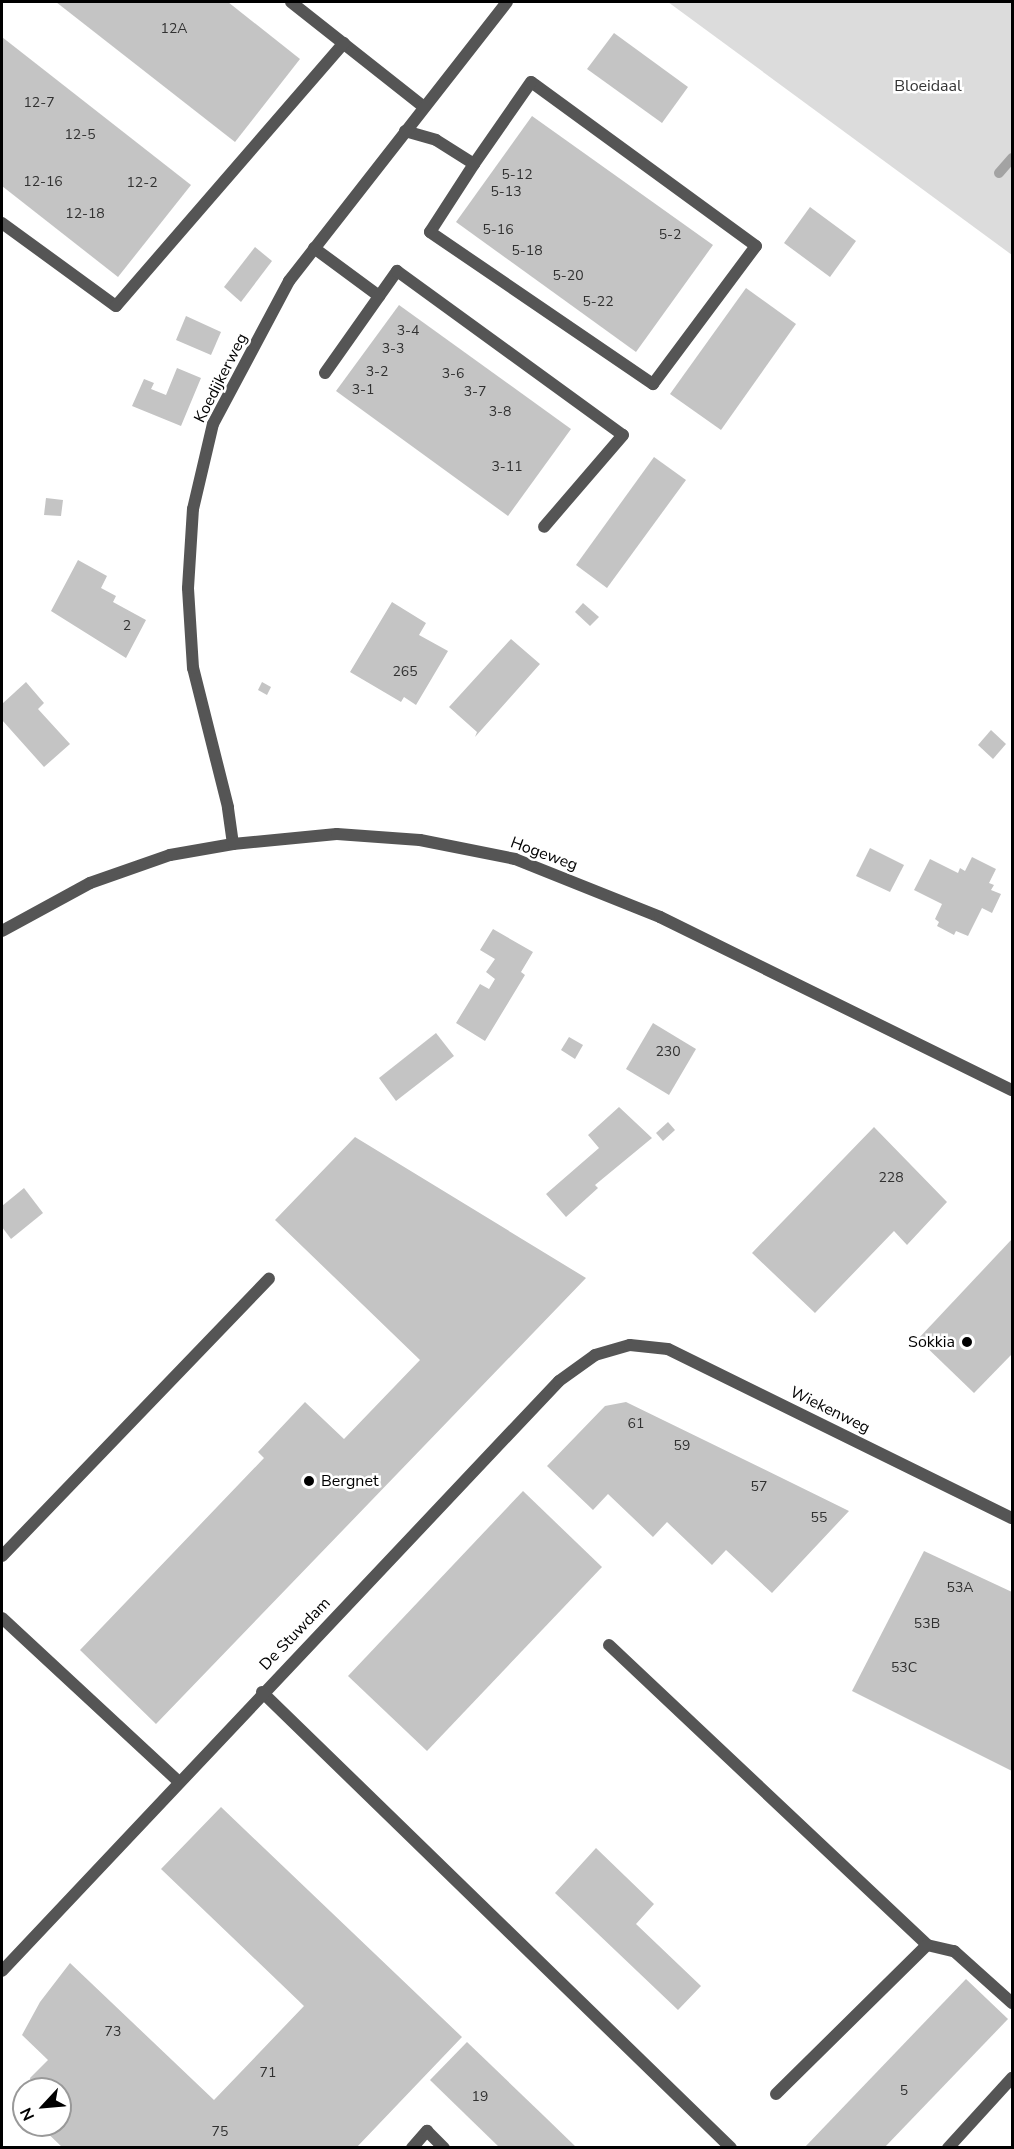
<!DOCTYPE html>
<html>
<head>
<meta charset="utf-8">
<style>
	body { margin:0 }
	#map { position:relative; width:1014px; height:2149px; overflow:hidden; background:#fff; font-family:"Nunito Sans",sans-serif }
	div>[style] { position:absolute }
	.green>* { inset:0; background:#dcdcdc }
	.stream>* { height:10px; margin:-5px; padding:0 5px; transform-origin:5px; border-radius:5px; background:#a3a3a3 }
	.building>* { inset:0; background:#c4c4c4 }
	.service>* { height:12px; margin:-6px; padding:0 6px; transform-origin:6px; border-radius:6px; background:#555 }
	.minor>* { height:12px; margin:-6px; padding:0 6px; transform-origin:6px; border-radius:6px; background:#555 }
	.dots>* { width:16px; height:16px; translate:-50% -50%; box-sizing:border-box; border:3px solid #fff; border-radius:50% }
	span { translate:-50% -50%; white-space:nowrap; text-align:center; line-height:1.15; -webkit-text-stroke:5px #fff; paint-order:stroke }
	.number-label { font-size:14px; color:#313131 }
	.number-label span { -webkit-text-stroke-width:0 }
	.park-label { font-size:16px; color:#333 }
	.street-label { font-size:16px; color:#000 }
	.poi-label { font-size:16px; color:#000 }
	.right { translate:-100% -50%; text-align:right }
	.left { translate:0 -50%; text-align:left }
	.frame { position:absolute; inset:0; border:3px solid #000; pointer-events:none }
	.north { position:absolute; left:12px; top:2077px; width:60px; height:60px; box-sizing:border-box; background:#fff; border:2px solid #999; border-radius:50%; rotate:244deg; font-size:16px; font-weight:700; line-height:24px; text-align:center; color:#000 }
	.north::after { content:''; display:block; margin:auto; width:21px; height:27px; background:#000; clip-path:polygon(50% 0,100% 100%,50% 72%,0 100%) }
</style>
</head>
<body>
<div id="map">
	<div class="green">
		<i style="clip-path:polygon(668px 2px,1012px 2px,1012px 255px)"></i>
	</div>
	<div class="stream">
		<i style="left:999px;top:173px;width:20px;rotate:-49deg"></i>
	</div>
	<div class="building">
		<i style="clip-path:polygon(56px 2px,228px 2px,300px 59px,235px 142px)"></i>
		<i style="clip-path:polygon(614px 33px,688px 87px,662px 123px,587px 69px)"></i>
		<i style="clip-path:polygon(2px 37px,191px 185px,118px 277px,2px 186px)"></i>
		<i style="clip-path:polygon(532px 116px,713px 245px,636px 352px,456px 222px)"></i>
		<i style="clip-path:polygon(810px 207px,856px 241px,830px 277px,784px 243px)"></i>
		<i style="clip-path:polygon(255px 247px,272px 261px,241px 302px,224px 287px)"></i>
		<i style="clip-path:polygon(746px 288px,796px 324px,721px 430px,670px 394px)"></i>
		<i style="clip-path:polygon(399px 305px,571px 429px,508px 516px,336px 391px)"></i>
		<i style="clip-path:polygon(186px 316px,221px 332px,211px 355px,176px 340px)"></i>
		<i style="clip-path:polygon(177px 368px,201px 378px,181px 426px,132px 406px,144px 379px,154px 383px,151px 389px,166px 395px)"></i>
		<i style="clip-path:polygon(654px 457px,686px 480px,607px 588px,576px 565px)"></i>
		<i style="clip-path:polygon(46px 498px,63px 500px,61px 516px,44px 515px)"></i>
		<i style="clip-path:polygon(78px 560px,107px 576px,101px 588px,116px 596px,113px 602px,146px 620px,126px 658px,51px 611px)"></i>
		<i style="clip-path:polygon(392px 602px,426px 623px,419px 635px,448px 651px,416px 705px,404px 697px,401px 702px,350px 672px)"></i>
		<i style="clip-path:polygon(583px 603px,599px 617px,590px 626px,575px 612px)"></i>
		<i style="clip-path:polygon(511px 639px,540px 664px,475px 737px,477px 732px,449px 707px)"></i>
		<i style="clip-path:polygon(26px 682px,44px 703px,38px 709px,70px 744px,44px 767px,2px 720px,2px 704px)"></i>
		<i style="clip-path:polygon(262px 682px,271px 687px,267px 695px,258px 690px)"></i>
		<i style="clip-path:polygon(991px 730px,1006px 744px,993px 759px,978px 745px)"></i>
		<i style="clip-path:polygon(870px 848px,904px 865px,890px 892px,856px 876px)"></i>
		<i style="clip-path:polygon(972px 857px,996px 869px,989px 883px,994px 885px,991px 890px,1001px 894px,992px 913px,982px 908px,968px 936px,956px 931px,954px 935px,937px 926px,939px 922px,935px 919px,942px 904px,914px 890px,930px 859px,958px 873px,960px 868px,965px 871px)"></i>
		<i style="clip-path:polygon(493px 929px,533px 952px,521px 972px,525px 975px,485px 1041px,456px 1023px,480px 984px,489px 989px,495px 979px,486px 972px,495px 959px,480px 950px)"></i>
		<i style="clip-path:polygon(653px 1023px,696px 1049px,669px 1095px,626px 1069px)"></i>
		<i style="clip-path:polygon(436px 1033px,454px 1056px,396px 1101px,379px 1078px)"></i>
		<i style="clip-path:polygon(569px 1037px,583px 1045px,575px 1059px,561px 1050px)"></i>
		<i style="clip-path:polygon(619px 1107px,652px 1138px,595px 1185px,598px 1188px,566px 1217px,546px 1194px,599px 1148px,588px 1135px)"></i>
		<i style="clip-path:polygon(668px 1122px,675px 1130px,663px 1141px,656px 1133px)"></i>
		<i style="clip-path:polygon(874px 1127px,947px 1202px,907px 1245px,894px 1231px,815px 1313px,752px 1253px)"></i>
		<i style="clip-path:polygon(355px 1137px,586px 1278px,156px 1724px,80px 1650px,264px 1458px,258px 1452px,305px 1402px,344px 1439px,420px 1360px,275px 1220px)"></i>
		<i style="clip-path:polygon(24px 1188px,43px 1213px,11px 1239px,2px 1227px,2px 1206px)"></i>
		<i style="clip-path:polygon(1012px 1239px,1012px 1354px,974px 1393px,918px 1339px)"></i>
		<i style="clip-path:polygon(626px 1402px,790px 1482px,849px 1511px,772px 1593px,726px 1550px,712px 1565px,667px 1522px,653px 1537px,608px 1494px,593px 1510px,547px 1466px,605px 1406px)"></i>
		<i style="clip-path:polygon(523px 1491px,602px 1567px,427px 1751px,348px 1676px)"></i>
		<i style="clip-path:polygon(924px 1551px,1012px 1592px,1012px 1771px,852px 1691px)"></i>
		<i style="clip-path:polygon(221px 1807px,462px 2037px,356px 2148px,63px 2148px,39px 2125px,60px 2125px,60px 2089px,32px 2089px,30px 2078px,48px 2060px,22px 2035px,40px 2002px,70px 1963px,214px 2100px,304px 2006px,161px 1869px)"></i>
		<i style="clip-path:polygon(596px 1848px,654px 1904px,636px 1924px,701px 1986px,678px 2010px,555px 1893px)"></i>
		<i style="clip-path:polygon(966px 1979px,1008px 2019px,884px 2148px,804px 2148px)"></i>
		<i style="clip-path:polygon(467px 2042px,544px 2116px,577px 2148px,500px 2148px,430px 2080px)"></i>
	</div>
	<div class="service">
		<i style="left:291px;top:2px;width:169px;rotate:38.3deg"></i>
		<i style="left:405px;top:131px;width:32px;rotate:16deg"></i>
		<i style="left:436px;top:140px;width:45px;rotate:32.3deg"></i>
		<i style="left:474px;top:164px;width:81px;rotate:122.9deg"></i>
		<i style="left:430px;top:232px;width:270px;rotate:34.3deg"></i>
		<i style="left:653px;top:384px;width:172px;rotate:-53.3deg"></i>
		<i style="left:756px;top:246px;width:278px;rotate:-143.9deg"></i>
		<i style="left:531px;top:82px;width:100px;rotate:124.8deg"></i>
		<i style="left:2px;top:223px;width:141px;rotate:36.1deg"></i>
		<i style="left:116px;top:306px;width:348px;rotate:-49.1deg"></i>
		<i style="left:314px;top:248px;width:81px;rotate:36.4deg"></i>
		<i style="left:325px;top:373px;width:125px;rotate:-54.8deg"></i>
		<i style="left:397px;top:271px;width:279px;rotate:36deg"></i>
		<i style="left:623px;top:435px;width:121px;rotate:130.7deg"></i>
		<i style="left:2px;top:1556px;width:385px;rotate:-46.1deg"></i>
		<i style="left:2px;top:1618px;width:240px;rotate:42.8deg"></i>
		<i style="left:609px;top:1645px;width:437px;rotate:43.3deg"></i>
		<i style="left:927px;top:1945px;width:28px;rotate:13deg"></i>
		<i style="left:954px;top:1951px;width:78px;rotate:41.9deg"></i>
		<i style="left:262px;top:1692px;width:654px;rotate:44.19deg"></i>
		<i style="left:776px;top:2094px;width:212px;rotate:-44.6deg"></i>
	</div>
	<div class="minor">
		<i style="left:233px;top:844px;width:37px;rotate:-98deg"></i>
		<i style="left:228px;top:807px;width:143px;rotate:-104.1deg"></i>
		<i style="left:193px;top:668px;width:80px;rotate:-93.6deg"></i>
		<i style="left:188px;top:588px;width:79px;rotate:-86.4deg"></i>
		<i style="left:193px;top:509px;width:87px;rotate:-76.8deg"></i>
		<i style="left:213px;top:424px;width:162px;rotate:-62deg"></i>
		<i style="left:289px;top:281px;width:354px;rotate:-52deg"></i>
		<i style="left:2px;top:931px;width:100px;rotate:-28.6deg"></i>
		<i style="left:90px;top:883px;width:85px;rotate:-19.3deg"></i>
		<i style="left:170px;top:855px;width:64px;rotate:-9.9deg"></i>
		<i style="left:233px;top:844px;width:104px;rotate:-5.5deg"></i>
		<i style="left:337px;top:834px;width:83px;rotate:4.1deg"></i>
		<i style="left:420px;top:840px;width:97px;rotate:11.3deg"></i>
		<i style="left:515px;top:859px;width:156px;rotate:21.8deg"></i>
		<i style="left:660px;top:917px;width:392px;rotate:26.2deg"></i>
		<i style="left:2px;top:1971px;width:811px;rotate:-46.65deg"></i>
		<i style="left:559px;top:1381px;width:44px;rotate:-35.8deg"></i>
		<i style="left:595px;top:1355px;width:36px;rotate:-16deg"></i>
		<i style="left:630px;top:1345px;width:38px;rotate:6deg"></i>
		<i style="left:668px;top:1349px;width:383px;rotate:26.2deg"></i>
		<i style="left:412px;top:2148px;width:23px;rotate:-49deg"></i>
		<i style="left:427px;top:2131px;width:24px;rotate:45deg"></i>
		<i style="left:948px;top:2148px;width:95px;rotate:-47.6deg"></i>
	</div>
	<div class="dots">
		<i style="left:967px;top:1342px;background:#000"></i>
		<i style="left:309px;top:1481px;background:#000"></i>
	</div>
	<div class="number-label">
		<span style="left:174px;top:29px">12A</span>
		<span style="left:39px;top:103px">12-7</span>
		<span style="left:80px;top:135px">12-5</span>
		<span style="left:517px;top:175px">5-12</span>
		<span style="left:43px;top:182px">12-16</span>
		<span style="left:142px;top:183px">12-2</span>
		<span style="left:506px;top:192px">5-13</span>
		<span style="left:85px;top:214px">12-18</span>
		<span style="left:498px;top:230px">5-16</span>
		<span style="left:670px;top:235px">5-2</span>
		<span style="left:527px;top:251px">5-18</span>
		<span style="left:568px;top:276px">5-20</span>
		<span style="left:598px;top:302px">5-22</span>
		<span style="left:408px;top:331px">3-4</span>
		<span style="left:393px;top:349px">3-3</span>
		<span style="left:377px;top:372px">3-2</span>
		<span style="left:453px;top:374px">3-6</span>
		<span style="left:363px;top:390px">3-1</span>
		<span style="left:475px;top:392px">3-7</span>
		<span style="left:500px;top:412px">3-8</span>
		<span style="left:507px;top:467px">3-11</span>
		<span style="left:127px;top:626px">2</span>
		<span style="left:405px;top:672px">265</span>
		<span style="left:668px;top:1052px">230</span>
		<span style="left:891px;top:1178px">228</span>
		<span style="left:636px;top:1424px">61</span>
		<span style="left:682px;top:1446px">59</span>
		<span style="left:759px;top:1487px">57</span>
		<span style="left:819px;top:1518px">55</span>
		<span style="left:960px;top:1588px">53A</span>
		<span style="left:927px;top:1624px">53B</span>
		<span style="left:904px;top:1668px">53C</span>
		<span style="left:113px;top:2032px">73</span>
		<span style="left:268px;top:2073px">71</span>
		<span style="left:904px;top:2091px">5</span>
		<span style="left:480px;top:2097px">19</span>
		<span style="left:220px;top:2132px">75</span>
	</div>
	<div class="park-label">
		<span style="left:928px;top:86px">Bloeidaal</span>
	</div>
	<div class="street-label">
		<span style="left:221px;top:378px;rotate:-63deg">Koedijkerweg</span>
		<span style="left:544px;top:854px;rotate:20deg">Hogeweg</span>
		<span style="left:830px;top:1410px;rotate:26deg">Wiekenweg</span>
		<span style="left:295px;top:1634px;rotate:-46deg">De Stuwdam</span>
	</div>
	<div class="poi-label">
		<span class="right" style="left:955px;top:1342px">Sokkia</span>
		<span class="left" style="left:321px;top:1481px">Bergnet</span>
	</div>
	<div class="frame"></div>
	<div class="north">N</div>
</div>
</body>
</html>
